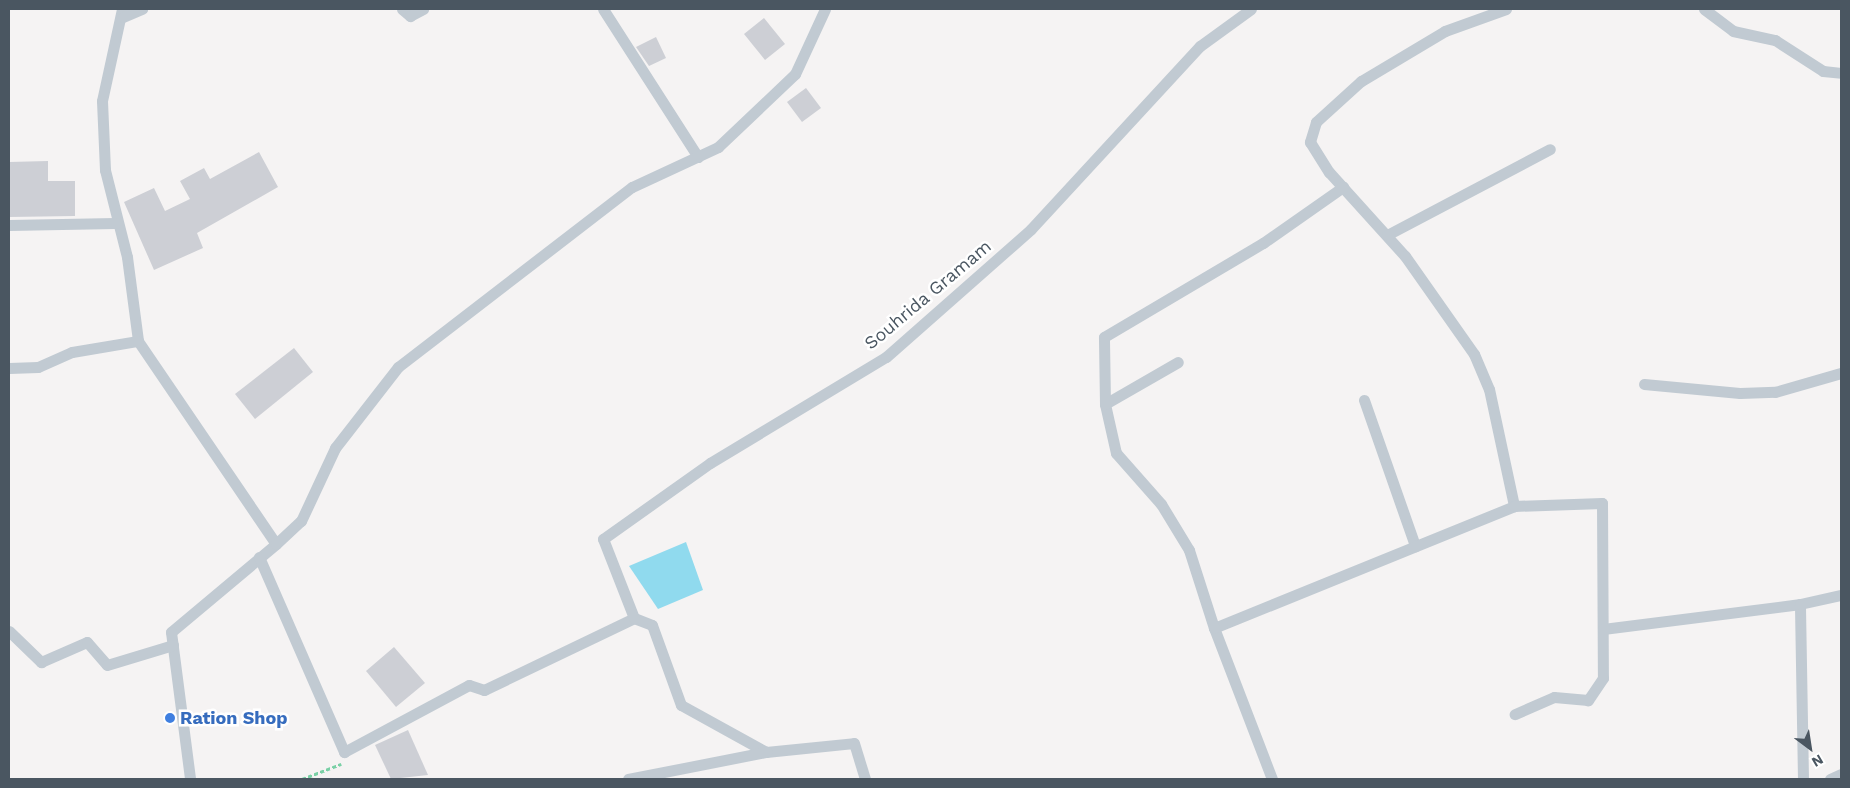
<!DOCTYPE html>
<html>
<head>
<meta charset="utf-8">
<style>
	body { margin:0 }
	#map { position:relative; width:1850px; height:788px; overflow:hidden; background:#f5f3f3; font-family:"Work Sans",sans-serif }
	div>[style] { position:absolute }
	.water>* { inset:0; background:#90daee }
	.building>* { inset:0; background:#cdcfd5 }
	.path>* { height:2.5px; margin-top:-1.25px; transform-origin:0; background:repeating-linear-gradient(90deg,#7ad0a6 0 4px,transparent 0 6.5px) }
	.minor>* { height:11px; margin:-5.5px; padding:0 5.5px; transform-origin:5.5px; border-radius:5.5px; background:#c1cad2 }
	.dots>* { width:14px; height:14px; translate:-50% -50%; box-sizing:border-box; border:2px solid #fff; border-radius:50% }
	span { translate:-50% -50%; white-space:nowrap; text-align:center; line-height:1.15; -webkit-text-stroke:5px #fff; paint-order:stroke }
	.street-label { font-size:18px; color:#4a5661 }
	.shop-label { font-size:18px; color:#366cbe; font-weight:700 }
	.left { translate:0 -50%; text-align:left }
	.frame { position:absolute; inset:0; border:10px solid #4a5661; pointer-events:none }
	.north { position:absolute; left:1785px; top:723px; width:50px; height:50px; -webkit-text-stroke:4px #fff; paint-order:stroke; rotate:149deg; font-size:14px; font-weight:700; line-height:20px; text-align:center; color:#4a5661 }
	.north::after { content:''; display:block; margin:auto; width:18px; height:22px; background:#4a5661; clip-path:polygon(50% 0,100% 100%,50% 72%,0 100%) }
</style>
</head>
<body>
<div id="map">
	<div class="water">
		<i style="clip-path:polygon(686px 542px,703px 590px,658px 609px,629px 566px)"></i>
	</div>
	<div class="building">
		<i style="clip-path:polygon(764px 18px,785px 44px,765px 60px,744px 34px)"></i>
		<i style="clip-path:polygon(656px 37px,666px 58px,649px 66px,636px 47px)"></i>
		<i style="clip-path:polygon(806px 88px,821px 108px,802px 122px,787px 102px)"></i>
		<i style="clip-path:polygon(259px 152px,278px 187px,197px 233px,203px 248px,154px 270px,124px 202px,154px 188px,165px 211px,190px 199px,180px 181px,204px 168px,210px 179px)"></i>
		<i style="clip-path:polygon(48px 161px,48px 181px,75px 181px,75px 216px,9px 217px,9px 162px)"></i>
		<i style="clip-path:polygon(294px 348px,313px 372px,255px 419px,235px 394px)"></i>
		<i style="clip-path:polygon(394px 647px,425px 683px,396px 707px,366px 671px)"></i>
		<i style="clip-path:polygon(408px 730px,428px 775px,391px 779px,375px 745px)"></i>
	</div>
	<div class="path">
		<i style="left:302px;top:779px;width:42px;rotate:-21deg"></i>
	</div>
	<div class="minor">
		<i style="left:122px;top:9px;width:94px;rotate:102.3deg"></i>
		<i style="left:102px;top:101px;width:69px;rotate:87.5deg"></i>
		<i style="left:105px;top:170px;width:90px;rotate:75.8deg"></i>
		<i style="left:127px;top:257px;width:85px;rotate:82.5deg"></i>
		<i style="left:138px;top:341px;width:245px;rotate:55.8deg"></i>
		<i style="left:276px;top:544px;width:137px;rotate:140deg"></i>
		<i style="left:171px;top:632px;width:148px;rotate:82.6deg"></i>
		<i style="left:402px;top:9px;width:11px;rotate:41deg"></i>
		<i style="left:410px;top:16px;width:15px;rotate:-28deg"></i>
		<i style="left:603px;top:9px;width:176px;rotate:57.3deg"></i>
		<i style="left:1506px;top:9px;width:65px;rotate:160.2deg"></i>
		<i style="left:1445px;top:31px;width:98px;rotate:149.2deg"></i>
		<i style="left:1361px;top:81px;width:61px;rotate:137.7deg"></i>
		<i style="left:1316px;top:122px;width:21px;rotate:107deg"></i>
		<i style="left:1310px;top:142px;width:36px;rotate:58deg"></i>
		<i style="left:1329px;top:172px;width:113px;rotate:47.9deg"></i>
		<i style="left:1405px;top:256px;width:120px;rotate:54.9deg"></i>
		<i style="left:1474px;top:354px;width:38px;rotate:67deg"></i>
		<i style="left:1489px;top:389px;width:120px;rotate:77.9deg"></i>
		<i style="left:1704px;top:9px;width:36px;rotate:37deg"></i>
		<i style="left:1733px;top:31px;width:43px;rotate:12.1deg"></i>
		<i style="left:1775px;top:40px;width:57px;rotate:32.9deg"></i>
		<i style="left:1823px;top:71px;width:18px;rotate:6deg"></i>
		<i style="left:123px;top:17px;width:21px;rotate:-23deg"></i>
		<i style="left:9px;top:225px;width:106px;rotate:-1.1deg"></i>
		<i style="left:1387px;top:235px;width:184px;rotate:-27.8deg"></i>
		<i style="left:9px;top:368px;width:29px;rotate:-2deg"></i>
		<i style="left:38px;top:367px;width:37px;rotate:-24deg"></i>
		<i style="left:72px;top:352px;width:67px;rotate:-9.5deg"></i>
		<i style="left:1644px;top:384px;width:96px;rotate:5.4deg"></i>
		<i style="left:1740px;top:393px;width:35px;rotate:-2deg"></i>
		<i style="left:1775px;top:392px;width:69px;rotate:-16.1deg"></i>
		<i style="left:1364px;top:400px;width:155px;rotate:70.7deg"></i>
		<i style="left:1105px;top:404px;width:84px;rotate:-29.9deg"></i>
		<i style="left:276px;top:544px;width:34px;rotate:-43deg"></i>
		<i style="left:301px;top:521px;width:81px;rotate:-65deg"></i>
		<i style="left:335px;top:448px;width:103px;rotate:-52.1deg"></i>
		<i style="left:398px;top:367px;width:295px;rotate:-37.6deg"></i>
		<i style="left:632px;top:187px;width:95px;rotate:-24.9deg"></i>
		<i style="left:718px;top:147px;width:106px;rotate:-43.5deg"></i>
		<i style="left:795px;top:74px;width:72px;rotate:-65.2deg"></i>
		<i style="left:259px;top:557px;width:213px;rotate:66.4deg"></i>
		<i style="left:344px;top:752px;width:142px;rotate:-28.2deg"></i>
		<i style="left:469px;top:685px;width:16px;rotate:18deg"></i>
		<i style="left:484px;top:690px;width:166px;rotate:-25.6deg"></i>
		<i style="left:634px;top:618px;width:19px;rotate:21deg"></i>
		<i style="left:652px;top:625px;width:85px;rotate:70.1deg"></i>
		<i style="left:681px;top:705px;width:97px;rotate:28.9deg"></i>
		<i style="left:766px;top:752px;width:88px;rotate:-5.8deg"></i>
		<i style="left:854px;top:743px;width:38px;rotate:73deg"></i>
		<i style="left:634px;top:618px;width:85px;rotate:-111.4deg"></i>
		<i style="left:603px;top:539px;width:131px;rotate:-35.4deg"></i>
		<i style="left:710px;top:463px;width:205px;rotate:-31.1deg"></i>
		<i style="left:886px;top:357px;width:193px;rotate:-41.4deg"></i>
		<i style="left:1031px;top:229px;width:249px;rotate:-47.3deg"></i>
		<i style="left:1200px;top:46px;width:63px;rotate:-36deg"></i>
		<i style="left:1214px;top:628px;width:324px;rotate:-22.1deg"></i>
		<i style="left:1514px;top:506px;width:88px;rotate:-2deg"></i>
		<i style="left:1602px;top:503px;width:175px;rotate:89.7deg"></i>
		<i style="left:1603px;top:678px;width:27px;rotate:124deg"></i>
		<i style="left:1588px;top:700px;width:34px;rotate:-175deg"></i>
		<i style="left:1554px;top:697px;width:43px;rotate:156.4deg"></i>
		<i style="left:1603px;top:629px;width:199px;rotate:-7.2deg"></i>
		<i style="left:9px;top:631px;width:45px;rotate:44.1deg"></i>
		<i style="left:41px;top:662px;width:50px;rotate:-23.5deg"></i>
		<i style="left:87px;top:642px;width:30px;rotate:49deg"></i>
		<i style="left:107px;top:665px;width:69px;rotate:-16.9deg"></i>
		<i style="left:628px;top:779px;width:141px;rotate:-11.1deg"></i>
		<i style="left:1272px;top:779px;width:162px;rotate:-111deg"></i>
		<i style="left:1214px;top:628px;width:82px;rotate:-107.8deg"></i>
		<i style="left:1189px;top:550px;width:54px;rotate:-121.3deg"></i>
		<i style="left:1161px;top:504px;width:68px;rotate:-131.4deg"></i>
		<i style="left:1116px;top:453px;width:50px;rotate:-102.7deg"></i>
		<i style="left:1105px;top:404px;width:67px;rotate:-90.9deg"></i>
		<i style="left:1104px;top:337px;width:185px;rotate:-30.6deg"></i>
		<i style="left:1263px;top:243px;width:98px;rotate:-35deg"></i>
		<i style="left:1803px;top:779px;width:175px;rotate:-91deg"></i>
		<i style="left:1800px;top:604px;width:42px;rotate:-12.4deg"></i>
		<i style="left:1830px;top:779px;width:12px;rotate:-24deg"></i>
	</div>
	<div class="dots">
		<i style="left:170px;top:718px;background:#3f7fe0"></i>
	</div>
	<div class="street-label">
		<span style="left:928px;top:295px;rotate:-40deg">Souhrida Gramam</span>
	</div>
	<div class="shop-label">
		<span class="left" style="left:180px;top:718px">Ration Shop</span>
	</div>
	<div class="frame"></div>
	<div class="north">N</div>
</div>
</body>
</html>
